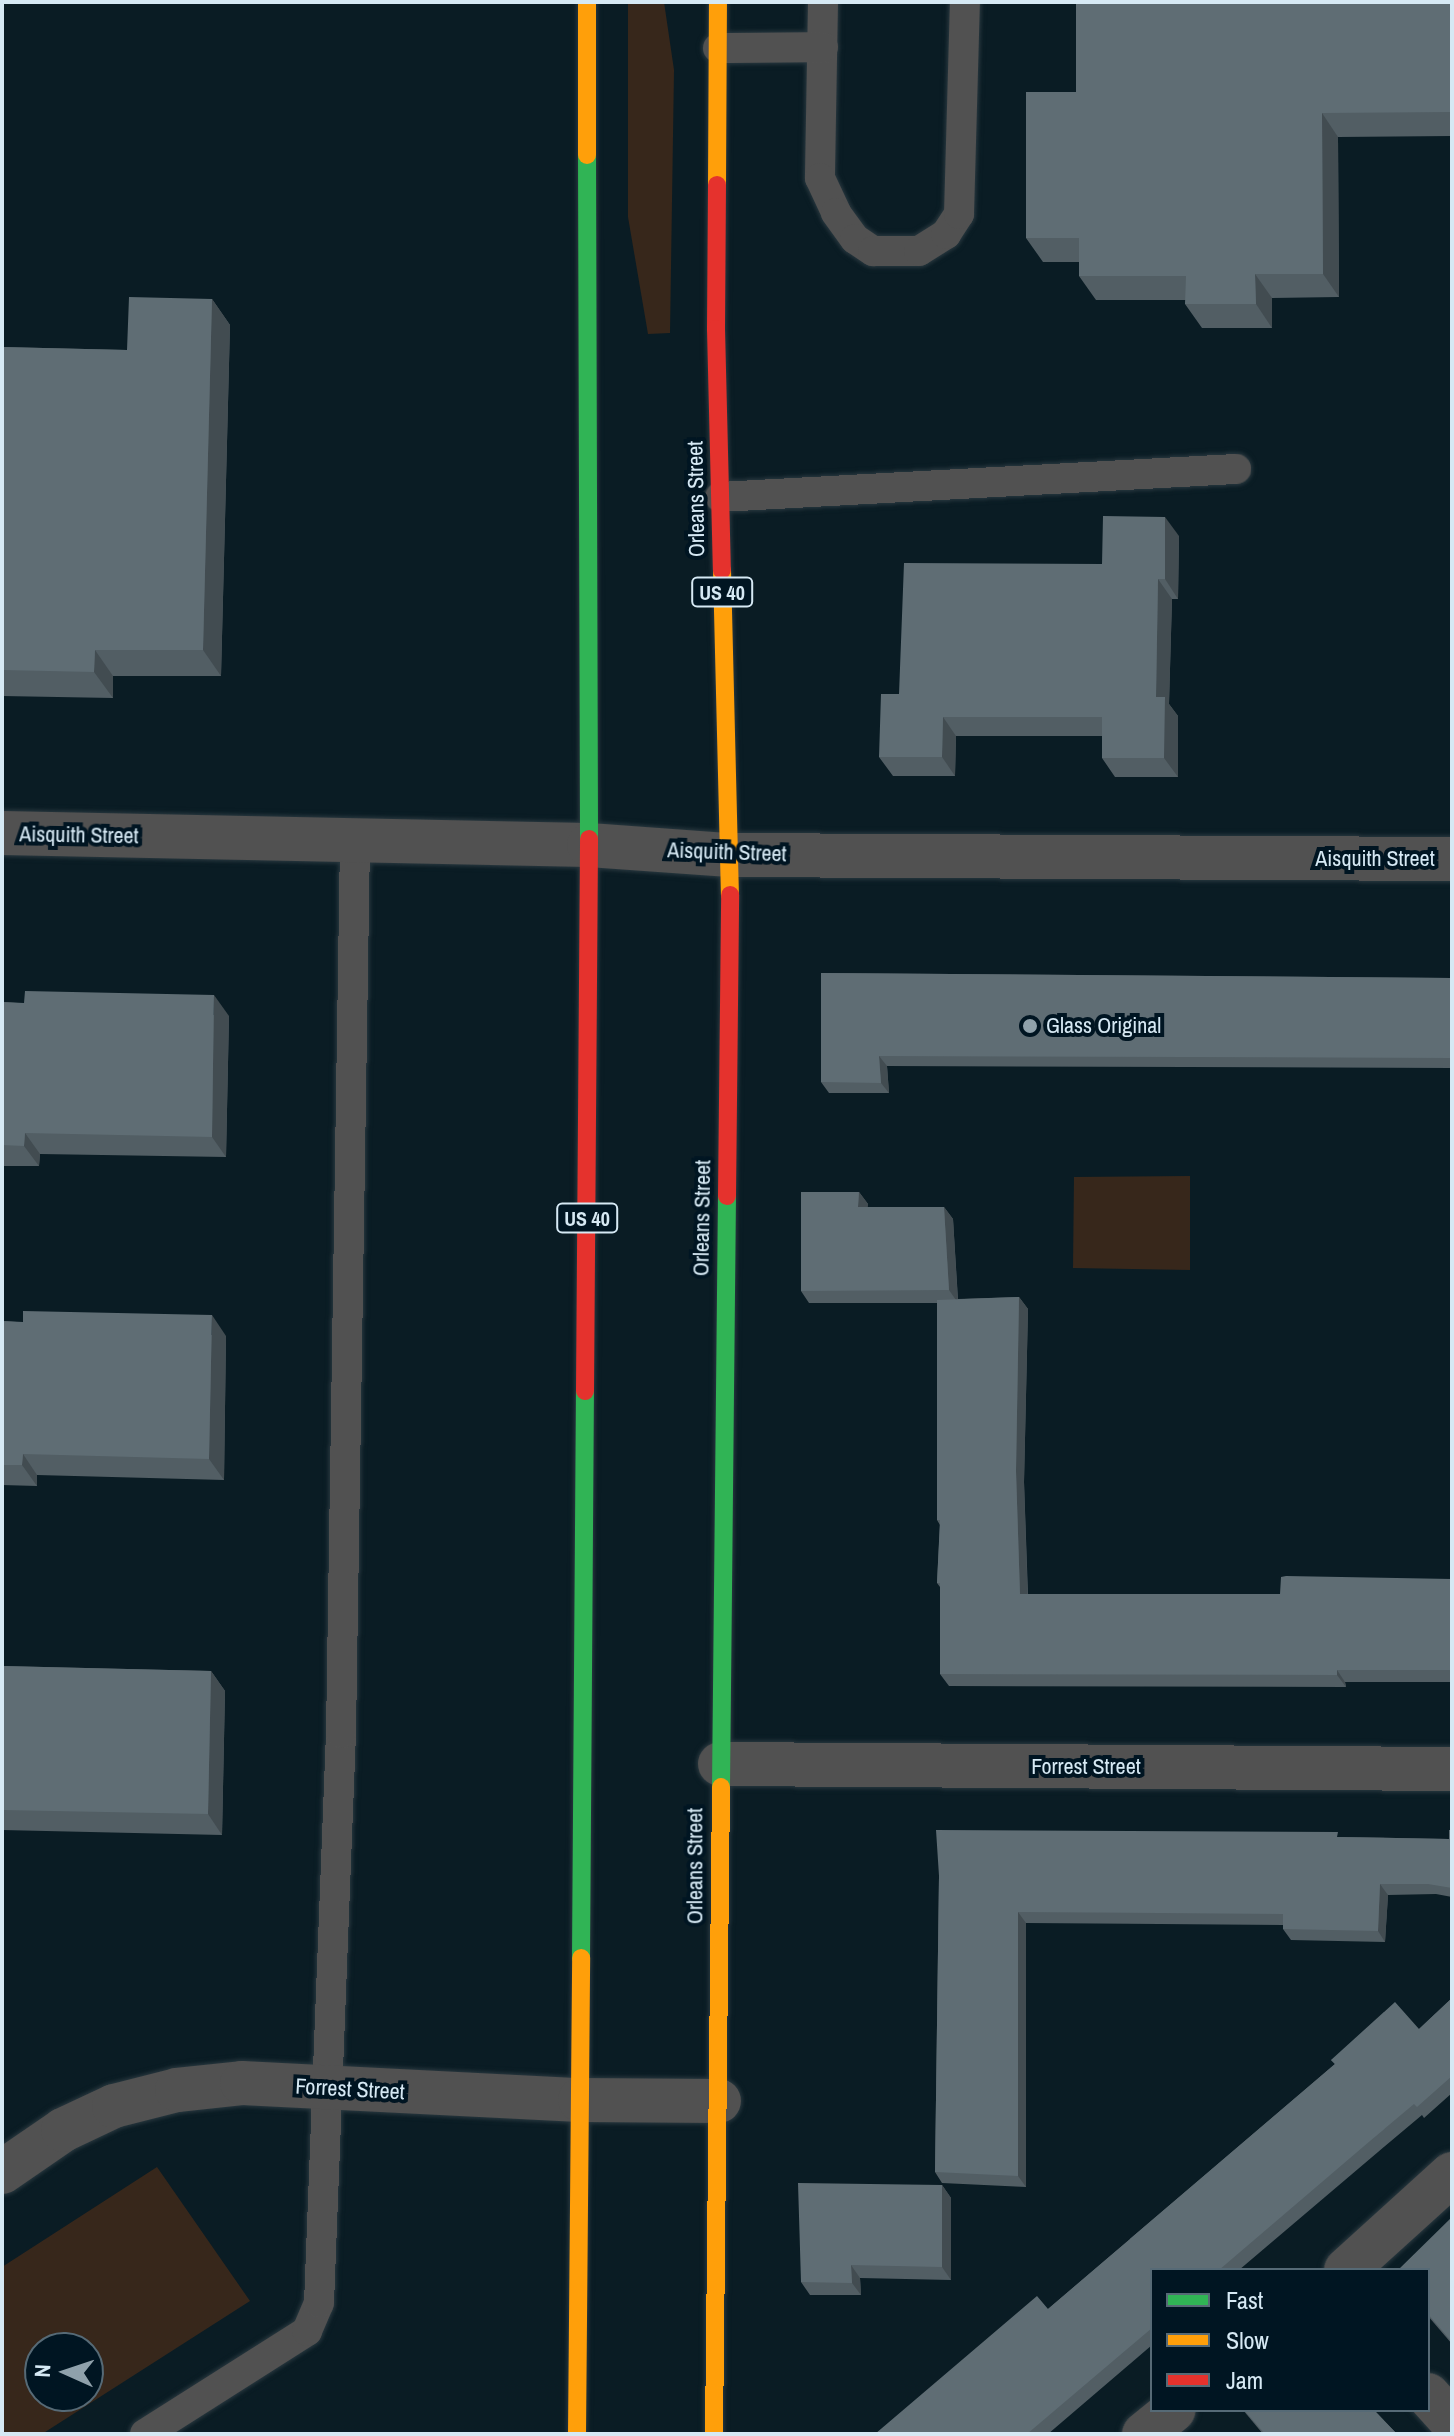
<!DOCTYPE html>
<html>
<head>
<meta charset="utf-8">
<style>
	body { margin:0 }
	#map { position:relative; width:1454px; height:2436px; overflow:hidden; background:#0a1c24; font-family:"Archivo Narrow",sans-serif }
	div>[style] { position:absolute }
	.green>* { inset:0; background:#37271b }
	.roads { filter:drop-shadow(0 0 2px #29383f) drop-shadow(0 0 2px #29383f) }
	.lane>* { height:30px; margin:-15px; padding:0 15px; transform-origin:15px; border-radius:15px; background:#515151 }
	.street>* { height:44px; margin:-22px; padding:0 22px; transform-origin:22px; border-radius:22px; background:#515151 }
	.fast>* { height:18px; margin:-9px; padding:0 9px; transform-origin:9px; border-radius:9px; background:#30b455 }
	.slow>* { height:18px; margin:-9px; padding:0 9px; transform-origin:9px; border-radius:9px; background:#ff9f0a }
	.jam>* { height:18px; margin:-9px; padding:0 9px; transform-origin:9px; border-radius:9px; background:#e5322d }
	.wall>* { inset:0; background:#525e64 }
	.shaded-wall>* { inset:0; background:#424c51 }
	.building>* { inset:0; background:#5f6d74 }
	.dots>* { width:22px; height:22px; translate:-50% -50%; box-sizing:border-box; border:4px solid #001522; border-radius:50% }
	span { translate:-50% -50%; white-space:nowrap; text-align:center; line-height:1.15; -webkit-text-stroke:8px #001522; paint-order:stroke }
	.shield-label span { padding:2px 6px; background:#001522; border:2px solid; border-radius:6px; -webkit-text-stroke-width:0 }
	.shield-label { font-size:20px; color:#d6e9f4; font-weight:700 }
	.street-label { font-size:22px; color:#d6e9f4 }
	.poi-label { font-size:22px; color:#d6e9f4 }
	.left { translate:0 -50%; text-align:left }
	.frame { position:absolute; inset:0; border:4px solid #d6e9f4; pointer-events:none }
	.legend { position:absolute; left:1150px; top:2268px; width:280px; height:144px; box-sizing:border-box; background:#001522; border:2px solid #566a76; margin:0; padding:10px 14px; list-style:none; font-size:24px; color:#d6e9f4 }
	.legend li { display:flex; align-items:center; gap:16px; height:40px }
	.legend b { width:40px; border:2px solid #566a76 }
	.north { position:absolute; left:24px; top:2332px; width:80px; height:80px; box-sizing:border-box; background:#001522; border:2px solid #566a76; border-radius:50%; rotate:273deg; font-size:22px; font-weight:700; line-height:32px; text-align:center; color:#d6e9f4 }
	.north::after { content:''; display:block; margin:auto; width:28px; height:36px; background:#8fa1ab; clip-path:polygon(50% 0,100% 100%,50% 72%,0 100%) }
</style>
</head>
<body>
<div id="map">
	<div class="green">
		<i style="clip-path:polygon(628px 2px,664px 2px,674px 70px,670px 333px,648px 334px,628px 217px)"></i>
		<i style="clip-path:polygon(1190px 1176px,1190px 1270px,1073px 1268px,1074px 1177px)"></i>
		<i style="clip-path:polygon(evenodd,157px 2167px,250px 2301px,42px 2434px,2px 2434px,2px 2267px,157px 2167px,40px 2348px,88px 2348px,88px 2396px,40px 2396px,40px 2348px)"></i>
	</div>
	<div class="roads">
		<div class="lane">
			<i style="left:823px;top:2px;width:176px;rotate:91deg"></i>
			<i style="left:820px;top:178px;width:38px;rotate:65deg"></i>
			<i style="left:836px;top:213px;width:32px;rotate:54deg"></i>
			<i style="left:855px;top:239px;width:22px;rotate:34deg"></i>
			<i style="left:873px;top:251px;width:46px"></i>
			<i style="left:919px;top:251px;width:32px;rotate:-32deg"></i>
			<i style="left:946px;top:234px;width:24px;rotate:-57deg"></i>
			<i style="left:959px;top:214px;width:212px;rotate:-88.4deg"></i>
			<i style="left:718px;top:48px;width:105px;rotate:-0.5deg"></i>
			<i style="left:720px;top:497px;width:517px;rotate:-3.11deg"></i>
			<i style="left:145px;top:2434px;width:192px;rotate:-32.4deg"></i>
			<i style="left:307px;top:2331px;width:30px;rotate:-67deg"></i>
			<i style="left:319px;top:2303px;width:570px;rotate:-87.79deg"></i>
			<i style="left:341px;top:1733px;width:892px;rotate:-89.1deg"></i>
		</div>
		<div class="street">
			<i style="left:2px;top:833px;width:587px;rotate:1.17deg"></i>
			<i style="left:589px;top:845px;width:141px;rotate:4.1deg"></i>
			<i style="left:730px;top:855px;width:722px;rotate:0.32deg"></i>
			<i style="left:720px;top:1764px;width:732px;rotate:0.39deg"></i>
			<i style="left:2px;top:2172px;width:74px;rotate:-34.5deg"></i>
			<i style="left:63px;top:2130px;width:56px;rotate:-25.2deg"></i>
			<i style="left:114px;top:2106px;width:65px;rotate:-14.3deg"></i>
			<i style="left:177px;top:2090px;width:65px;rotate:-6.1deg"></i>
			<i style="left:242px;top:2083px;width:338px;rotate:2.9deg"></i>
			<i style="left:580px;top:2100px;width:139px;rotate:0.4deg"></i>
			<i style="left:1346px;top:2270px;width:143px;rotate:-42.2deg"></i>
			<i style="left:1428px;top:2395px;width:36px;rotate:48deg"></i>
			<i style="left:1144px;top:2434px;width:38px;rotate:-39deg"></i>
		</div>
		<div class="fast">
			<i style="left:587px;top:155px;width:684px;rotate:89.83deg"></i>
			<i style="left:721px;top:1787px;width:591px;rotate:-89.42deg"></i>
			<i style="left:581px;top:1958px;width:567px;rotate:-89.6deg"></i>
		</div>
		<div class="slow">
			<i style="left:587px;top:2px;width:153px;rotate:90deg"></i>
			<i style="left:717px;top:185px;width:183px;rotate:-89.7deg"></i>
			<i style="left:722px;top:570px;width:325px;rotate:88.6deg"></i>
			<i style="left:577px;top:2434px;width:476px;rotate:-89.5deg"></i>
			<i style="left:714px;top:2434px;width:647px;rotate:-89.38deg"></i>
		</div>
		<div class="jam">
			<i style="left:717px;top:185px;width:144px;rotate:90.4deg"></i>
			<i style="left:716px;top:329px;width:241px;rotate:88.6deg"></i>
			<i style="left:727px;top:1196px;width:301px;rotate:-89.4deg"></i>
			<i style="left:585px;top:1391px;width:552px;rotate:-89.58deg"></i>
		</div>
	</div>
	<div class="wall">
		<i style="clip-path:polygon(1452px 2px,1452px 136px,1338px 137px,1339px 297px,1272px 298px,1272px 328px,1202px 328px,1185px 304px,1186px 300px,1096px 300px,1079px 276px,1079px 262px,1043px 262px,1026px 238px,1076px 92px)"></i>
		<i style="clip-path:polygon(212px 299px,230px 325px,221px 676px,113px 676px,113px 698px,2px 696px,2px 347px,127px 350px)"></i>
		<i style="clip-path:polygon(1179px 536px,1178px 599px,1172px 599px,1169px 704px,1178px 716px,1178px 777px,1115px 777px,1102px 758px,1102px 736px,956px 736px,955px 776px,893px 776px,879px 757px,899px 694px,1102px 564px)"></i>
		<i style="clip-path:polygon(821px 973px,1452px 978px,1452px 1068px,887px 1066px,889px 1093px,829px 1093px,821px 1082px)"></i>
		<i style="clip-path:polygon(2px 1002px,229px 1016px,226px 1157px,40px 1154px,39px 1166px,2px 1166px)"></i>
		<i style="clip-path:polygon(859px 1192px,868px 1204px,867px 1207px,944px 1207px,953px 1219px,958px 1299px,1019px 1297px,1028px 1309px,1024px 1482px,1028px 1594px,1280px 1594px,1452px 1579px,1452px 1682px,1345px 1682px,1346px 1687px,949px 1686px,940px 1674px,940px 1587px,937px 1583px,940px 1525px,937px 1520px,937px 1303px,809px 1303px,801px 1291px)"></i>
		<i style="clip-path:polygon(2px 1321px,226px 1336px,224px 1480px,37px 1475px,37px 1486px,2px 1485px)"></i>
		<i style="clip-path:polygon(2px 1666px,211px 1671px,225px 1691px,222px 1835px,2px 1830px)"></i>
		<i style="clip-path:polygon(1452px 1830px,1452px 1897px,1436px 1894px,1388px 1895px,1385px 1942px,1291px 1940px,1283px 1929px,1283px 1925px,1026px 1923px,1026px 2187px,942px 2183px,935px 2172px,939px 1876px,1341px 1837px,1449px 1839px)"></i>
		<i style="clip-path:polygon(1452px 1998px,1452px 2093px,1424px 2118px,1422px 2115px,1378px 2152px,1239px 2270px,1152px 2270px,1152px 2345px,1048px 2434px,875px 2434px,1048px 2309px,1335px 2064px,1331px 2060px,1419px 2029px)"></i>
		<i style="clip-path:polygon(942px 2185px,951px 2198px,951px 2280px,860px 2278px,861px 2295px,810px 2295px,801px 2282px)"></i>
		<i style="clip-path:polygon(1452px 2217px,1452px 2344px,1428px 2316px,1428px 2270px)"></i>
		<i style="clip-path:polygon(1243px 2410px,1374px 2410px,1397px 2434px,1263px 2434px)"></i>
	</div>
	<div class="shaded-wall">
		<i style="clip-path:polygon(1322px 113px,1338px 137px,1339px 297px,1323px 274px)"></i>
		<i style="clip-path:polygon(1255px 274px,1272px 298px,1272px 328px,1256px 304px)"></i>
		<i style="clip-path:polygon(212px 299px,230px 325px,221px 676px,203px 650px)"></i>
		<i style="clip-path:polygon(1165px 517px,1179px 536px,1178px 599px,1165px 579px)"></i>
		<i style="clip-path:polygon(1158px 579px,1172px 599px,1169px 704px,1178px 716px,1178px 777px,1164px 758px,1156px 697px)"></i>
		<i style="clip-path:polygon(95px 650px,113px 676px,113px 698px,94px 672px)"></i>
		<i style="clip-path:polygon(943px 717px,956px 736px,955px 776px,942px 757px)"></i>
		<i style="clip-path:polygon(214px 995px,229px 1016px,226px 1157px,212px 1137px)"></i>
		<i style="clip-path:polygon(879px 1056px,887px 1066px,889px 1093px,881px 1083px)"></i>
		<i style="clip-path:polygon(25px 1133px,40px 1154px,39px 1166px,24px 1146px)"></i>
		<i style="clip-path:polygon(859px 1192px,868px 1204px,867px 1220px,858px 1207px)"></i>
		<i style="clip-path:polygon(944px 1207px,953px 1219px,958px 1303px,949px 1290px)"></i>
		<i style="clip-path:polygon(1019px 1297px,1028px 1309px,1024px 1482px,1028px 1605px,1020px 1594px,1016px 1471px)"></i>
		<i style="clip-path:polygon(212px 1315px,226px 1336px,224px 1480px,209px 1459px)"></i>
		<i style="clip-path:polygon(23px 1454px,37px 1475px,37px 1486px,22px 1465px)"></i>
		<i style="clip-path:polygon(1337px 1670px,1345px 1682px,1346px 1687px,1337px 1675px)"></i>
		<i style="clip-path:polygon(211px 1671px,225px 1691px,222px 1835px,208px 1814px)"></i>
		<i style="clip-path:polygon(1380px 1884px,1388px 1895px,1385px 1942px,1378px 1931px)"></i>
		<i style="clip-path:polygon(1018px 1912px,1026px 1923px,1026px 2187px,1018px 2176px)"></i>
		<i style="clip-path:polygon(942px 2185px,951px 2198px,951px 2280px,942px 2267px)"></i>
		<i style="clip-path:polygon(851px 2265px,860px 2278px,861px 2295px,852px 2283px)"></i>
	</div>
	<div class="building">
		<i style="clip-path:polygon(1076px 2px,1452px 2px,1452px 112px,1322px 113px,1323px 274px,1255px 274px,1256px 304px,1185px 304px,1186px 276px,1079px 276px,1079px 238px,1026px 238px,1026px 92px,1076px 92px)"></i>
		<i style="clip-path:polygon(129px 297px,212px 299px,203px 650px,95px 650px,94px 672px,2px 670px,2px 347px,127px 350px)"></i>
		<i style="clip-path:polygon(1103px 516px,1165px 517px,1165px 579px,1158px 579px,1156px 697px,1165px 697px,1164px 758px,1102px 758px,1102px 717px,943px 717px,942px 757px,879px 757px,881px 694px,899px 694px,904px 563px,1102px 564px)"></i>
		<i style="clip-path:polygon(821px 973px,1452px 978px,1452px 1058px,879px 1056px,881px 1083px,821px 1082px)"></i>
		<i style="clip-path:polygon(25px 991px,214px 995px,212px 1137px,25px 1133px,24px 1146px,2px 1145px,2px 1002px,24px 1003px)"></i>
		<i style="clip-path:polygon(801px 1192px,859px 1192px,858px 1207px,944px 1207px,949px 1290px,801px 1291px)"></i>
		<i style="clip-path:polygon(1019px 1297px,1016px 1471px,1020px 1594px,1280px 1594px,1281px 1577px,1286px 1576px,1452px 1579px,1452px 1670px,1337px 1670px,1337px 1675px,940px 1674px,940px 1583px,937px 1583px,940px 1520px,937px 1520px,937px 1300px)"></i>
		<i style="clip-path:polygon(23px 1311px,212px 1315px,209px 1459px,23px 1454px,22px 1465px,2px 1465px,2px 1321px,23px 1322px)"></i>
		<i style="clip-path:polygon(2px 1666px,211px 1671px,208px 1814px,2px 1810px)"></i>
		<i style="clip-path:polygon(936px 1830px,1338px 1832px,1337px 1837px,1449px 1839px,1449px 1830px,1452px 1830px,1452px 1888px,1428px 1884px,1380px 1884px,1378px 1931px,1283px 1929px,1283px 1914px,1018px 1912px,1018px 2176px,935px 2172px,939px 1876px)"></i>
		<i style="clip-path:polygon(1452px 1998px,1452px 2076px,1417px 2107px,1414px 2104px,1370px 2141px,1219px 2270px,1152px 2270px,1152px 2328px,1027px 2434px,875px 2434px,1037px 2296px,1048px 2309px,1335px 2064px,1331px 2060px,1395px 2002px,1419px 2029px)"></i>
		<i style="clip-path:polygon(798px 2183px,942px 2185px,942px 2267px,851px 2265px,852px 2283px,801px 2282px)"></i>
		<i style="clip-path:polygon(1452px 2217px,1452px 2342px,1428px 2314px,1428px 2270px,1398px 2270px)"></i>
		<i style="clip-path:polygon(1244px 2410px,1374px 2410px,1397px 2434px,1282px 2434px,1281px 2432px,1279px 2434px,1265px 2434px)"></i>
	</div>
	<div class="dots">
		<i style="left:1030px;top:1026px;background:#8fa1ab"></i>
	</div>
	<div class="shield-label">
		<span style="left:722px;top:592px">US 40</span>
		<span style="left:587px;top:1218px">US 40</span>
	</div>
	<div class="street-label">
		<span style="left:696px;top:499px;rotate:-91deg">Orleans Street</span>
		<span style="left:79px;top:835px;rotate:1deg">Aisquith Street</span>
		<span style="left:727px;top:852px;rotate:2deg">Aisquith Street</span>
		<span style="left:1375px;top:859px">Aisquith Street</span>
		<span style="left:702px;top:1218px;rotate:-89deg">Orleans Street</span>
		<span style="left:1086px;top:1767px">Forrest Street</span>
		<span style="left:695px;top:1866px;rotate:-90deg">Orleans Street</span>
		<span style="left:350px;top:2089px;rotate:3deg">Forrest Street</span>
	</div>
	<div class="poi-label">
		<span class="left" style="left:1046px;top:1026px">Glass Original</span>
	</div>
	<div class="frame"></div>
	<ul class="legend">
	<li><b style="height:10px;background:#30b455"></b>Fast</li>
	<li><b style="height:10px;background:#ff9f0a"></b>Slow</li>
	<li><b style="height:10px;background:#e5322d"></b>Jam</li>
	</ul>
	<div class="north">N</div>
</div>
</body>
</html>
